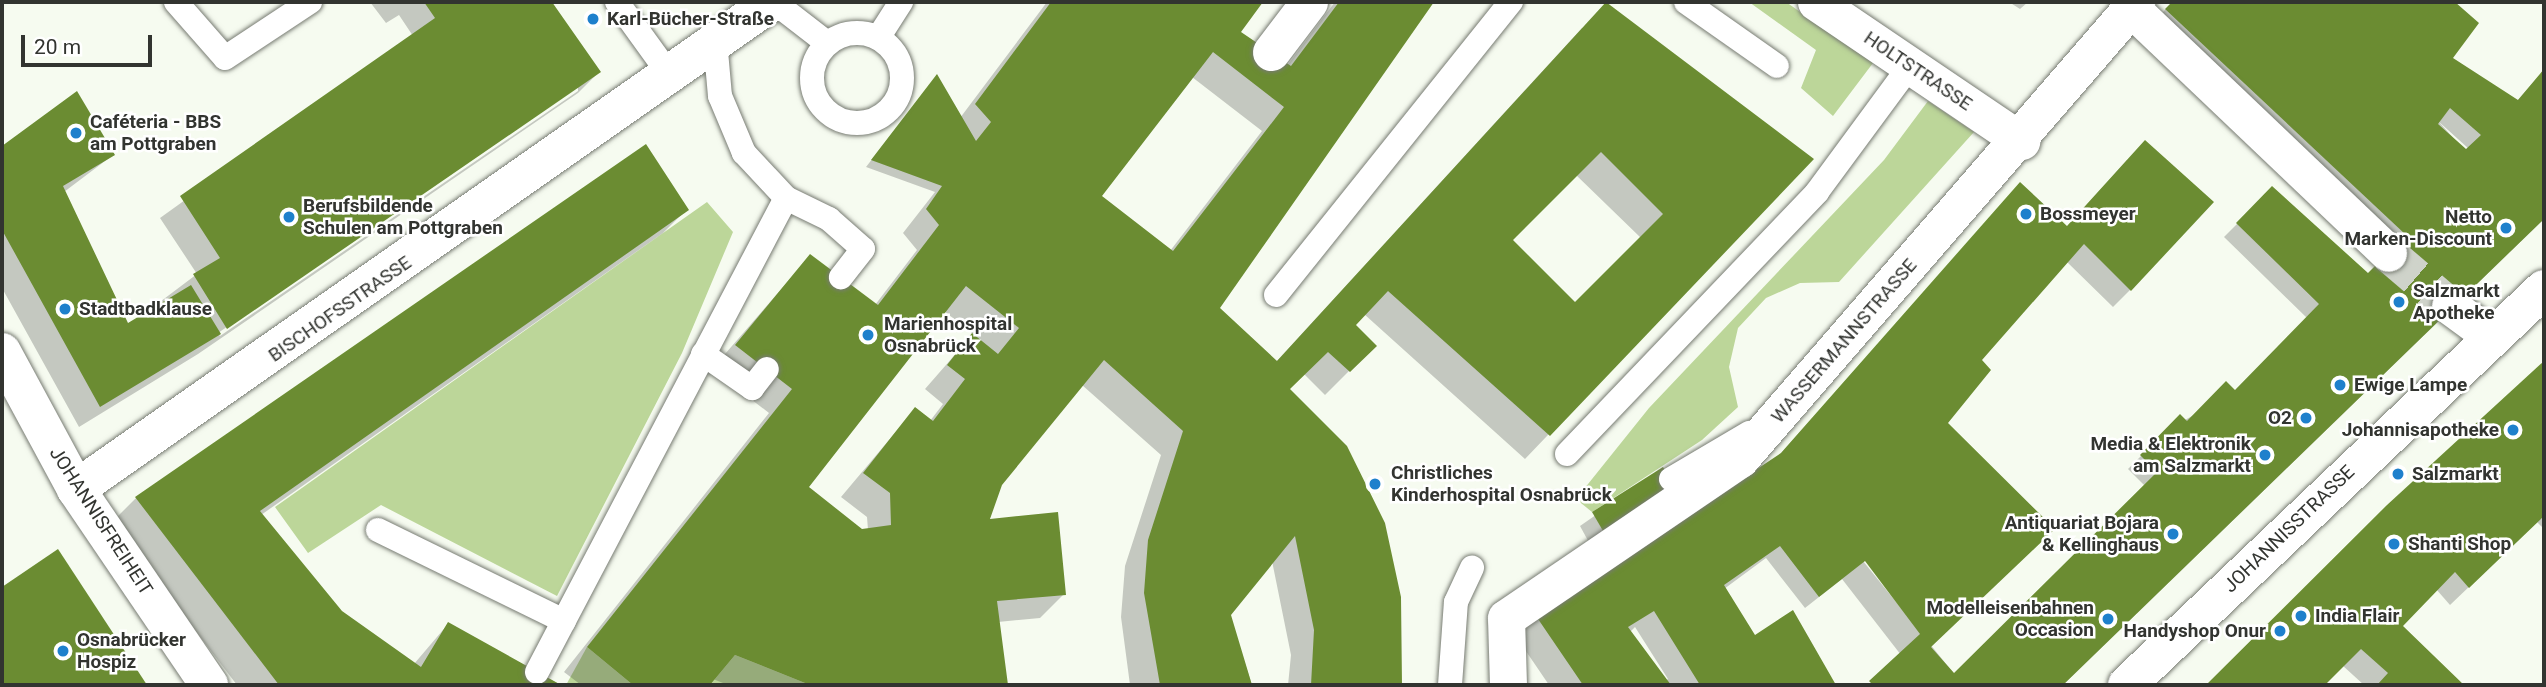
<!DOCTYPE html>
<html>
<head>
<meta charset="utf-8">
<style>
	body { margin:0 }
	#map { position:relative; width:2546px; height:687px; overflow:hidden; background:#f6fbf0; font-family:Roboto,sans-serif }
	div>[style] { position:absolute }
	.green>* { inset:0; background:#bcd699 }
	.shadow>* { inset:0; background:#0003 }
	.building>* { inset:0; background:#6b8c32 }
	.pedestrian-tunnel>* { height:37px; margin-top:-18.5px; transform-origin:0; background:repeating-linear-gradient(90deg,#cfd3ca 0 37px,transparent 0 55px) }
	.roads { filter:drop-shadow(0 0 2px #777b72) drop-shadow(0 0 2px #777b72) }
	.service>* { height:24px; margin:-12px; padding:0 12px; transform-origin:12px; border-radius:12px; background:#fff }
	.service>.ring { margin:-12px; padding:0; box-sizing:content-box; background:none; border:24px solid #fff; border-radius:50% }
	.pedestrian>* { height:37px; margin:-18.5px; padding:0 18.5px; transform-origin:18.5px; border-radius:18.5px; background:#fff }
	.minor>* { height:38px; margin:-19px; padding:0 19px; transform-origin:19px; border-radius:19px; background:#fff }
	.dots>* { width:19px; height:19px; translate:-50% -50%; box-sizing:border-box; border:4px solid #fff; border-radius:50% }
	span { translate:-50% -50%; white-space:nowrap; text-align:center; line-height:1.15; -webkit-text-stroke:5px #fff; paint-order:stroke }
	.poi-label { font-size:19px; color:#323430; font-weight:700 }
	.left { translate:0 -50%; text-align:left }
	.right { translate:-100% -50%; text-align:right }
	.street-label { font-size:19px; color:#323430 }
	.frame { position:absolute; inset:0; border:4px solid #323430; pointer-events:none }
	.scale { position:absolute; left:21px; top:35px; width:131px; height:32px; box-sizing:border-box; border:4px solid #323430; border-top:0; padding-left:9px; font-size:21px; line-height:24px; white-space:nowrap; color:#323430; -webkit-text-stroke:5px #fff; paint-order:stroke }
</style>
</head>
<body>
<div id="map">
	<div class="green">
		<i style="clip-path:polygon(1749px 2px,1786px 2px,1873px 63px,1833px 116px,1801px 88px,1816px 50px)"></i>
		<i style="clip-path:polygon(1928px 101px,1974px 132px,1839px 282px,1800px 283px,1766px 298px,1738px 328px,1729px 367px,1738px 407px,1702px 440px,1592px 512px,1576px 499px,1649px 408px,1884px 160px)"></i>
		<i style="clip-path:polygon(707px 202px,733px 232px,682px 353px,557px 596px,381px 505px,308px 553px,275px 507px)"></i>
		<i style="clip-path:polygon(587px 647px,633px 685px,566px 685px)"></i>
		<i style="clip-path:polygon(735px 655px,810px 685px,710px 685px)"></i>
	</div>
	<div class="shadow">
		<i style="clip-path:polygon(evenodd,370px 2px,550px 2px,599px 72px,578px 93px,198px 354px,79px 427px,2px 288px,2px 148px,76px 93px,113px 155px,64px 192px,128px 326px,197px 274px,160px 218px,413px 36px,399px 15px,386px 23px,370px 2px,578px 86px,578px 91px,220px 336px,218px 333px,578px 86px)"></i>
		<i style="clip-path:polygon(evenodd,1047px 2px,1261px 2px,1239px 32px,1287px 66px,1335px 2px,1432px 2px,1217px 309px,1276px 362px,1582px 28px,1812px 159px,1525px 459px,1364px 314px,1354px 326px,1374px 346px,1325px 395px,1304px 374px,1288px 389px,1400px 597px,1400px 685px,1288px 685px,1291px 655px,1272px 561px,1229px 614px,1252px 685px,1130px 685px,1121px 617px,1125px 566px,1161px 455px,1082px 385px,1000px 484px,988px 521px,1064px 594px,1040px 618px,998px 622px,1006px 685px,728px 685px,713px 679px,708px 685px,581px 685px,564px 672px,769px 413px,712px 369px,810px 256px,875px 305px,917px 250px,903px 233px,935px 192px,866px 167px,931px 83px,960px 118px,1047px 2px,1192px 77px,1262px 131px,1170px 251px,1099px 196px,1192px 77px,1047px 2px,1576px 175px,1641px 238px,1575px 304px,1511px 240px,1576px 175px,1047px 2px,944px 311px,973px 334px,925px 389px,943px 404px,930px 421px,915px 409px,841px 497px,867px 517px,868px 530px,862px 531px,806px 488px,944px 311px)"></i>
		<i style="clip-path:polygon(2009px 2px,2028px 2px,2020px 9px)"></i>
		<i style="clip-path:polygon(evenodd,2172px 2px,2452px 2px,2477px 23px,2450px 58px,2517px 101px,2544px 70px,2544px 219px,2063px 685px,1868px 685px,1901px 655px,1842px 579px,1805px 608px,1766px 558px,1724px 589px,1755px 637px,1792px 612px,1834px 685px,1549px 685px,1517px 638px,1537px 617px,1774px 461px,2020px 184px,2066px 228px,2127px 160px,2130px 290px,2113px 307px,2067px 262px,1979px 360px,1863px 561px,1955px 675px,2145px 486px,2128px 469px,2167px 430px,2235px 392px,2307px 318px,2224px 237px,2272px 189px,2367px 275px,2390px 253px,2149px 28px,2172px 2px,2438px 121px,2469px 149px,2466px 152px,2438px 121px,2172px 2px,1635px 627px,1668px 679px,1665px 681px,1630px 632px,1635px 627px)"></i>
		<i style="clip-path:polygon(687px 209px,663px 233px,261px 515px,341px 613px,414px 664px,448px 624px,561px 685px,237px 685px,112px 522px,136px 498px)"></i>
		<i style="clip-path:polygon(2544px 364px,2544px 529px,2537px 522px,2450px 605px,2436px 589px,2401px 626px,2461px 685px,2364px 685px,2342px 665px,2322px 685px,2208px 685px)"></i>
		<i style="clip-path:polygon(1662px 469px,1592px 548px,1580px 526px)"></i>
		<i style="clip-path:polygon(57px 552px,145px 685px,2px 685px,2px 589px)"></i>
	</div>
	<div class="building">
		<i style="clip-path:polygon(424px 2px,552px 2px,601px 72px,227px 329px,193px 274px,220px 258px,180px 196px,435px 18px)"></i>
		<i style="clip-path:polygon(evenodd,1051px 2px,1263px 2px,1241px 32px,1291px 66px,1339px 2px,1434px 2px,1220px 308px,1277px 361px,1606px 2px,1814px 159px,1550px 436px,1388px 291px,1356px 325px,1377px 346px,1350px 372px,1328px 352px,1290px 389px,1347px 446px,1385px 523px,1401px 597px,1402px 685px,1311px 685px,1314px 630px,1295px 536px,1231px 615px,1252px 685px,1160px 685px,1144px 593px,1148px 540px,1183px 431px,1104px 360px,1002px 485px,990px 519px,1058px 512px,1066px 595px,997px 601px,1008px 685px,810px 685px,735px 655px,710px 685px,633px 685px,587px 647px,792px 389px,735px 345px,810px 254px,878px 305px,939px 225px,926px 209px,942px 186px,871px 160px,937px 74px,976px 141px,991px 122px,975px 104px,1051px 2px,1213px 52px,1284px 107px,1173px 251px,1102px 196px,1213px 52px,1051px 2px,1601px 152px,1663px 214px,1575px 302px,1513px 240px,1601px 152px,1051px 2px,966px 286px,1019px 328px,998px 354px,972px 333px,947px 365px,965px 379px,933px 421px,915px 407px,863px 473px,890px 493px,891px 525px,862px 529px,809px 487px,966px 286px)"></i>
		<i style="clip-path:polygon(evenodd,2172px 2px,2455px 2px,2479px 23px,2453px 58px,2518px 100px,2544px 69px,2544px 219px,2063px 685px,1873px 685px,1869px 681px,1920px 634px,1865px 561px,1819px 597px,1780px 546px,1724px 585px,1755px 635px,1793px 610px,1836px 685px,1700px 685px,1654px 611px,1628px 627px,1671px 685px,1583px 685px,1536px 616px,1781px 453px,2020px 182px,2067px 226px,2145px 140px,2214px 202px,2131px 291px,2084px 244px,1982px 360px,1991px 370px,1948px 423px,2055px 529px,1931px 647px,1954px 673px,2157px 472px,2140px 455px,2180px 414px,2187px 421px,2226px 381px,2235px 390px,2319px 304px,2236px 223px,2272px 186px,2368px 273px,2406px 235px,2165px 9px,2172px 2px,2450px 108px,2481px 135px,2466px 149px,2438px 124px,2450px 108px)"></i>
		<i style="clip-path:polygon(77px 91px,115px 155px,63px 186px,128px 323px,191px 285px,221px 334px,100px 407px,2px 230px,2px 146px)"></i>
		<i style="clip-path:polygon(646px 144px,689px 210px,260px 511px,342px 611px,421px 667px,448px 622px,561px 685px,279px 685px,135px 497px)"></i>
		<i style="clip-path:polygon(2544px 361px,2544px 516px,2469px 588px,2455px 572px,2403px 626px,2464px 685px,2377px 685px,2388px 673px,2361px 649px,2325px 685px,2206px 685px,2387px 505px)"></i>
		<i style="clip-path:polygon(1663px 467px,1678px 490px,1606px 536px,1592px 512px)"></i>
		<i style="clip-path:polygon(58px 549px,147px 685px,2px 685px,2px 587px)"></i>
	</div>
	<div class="pedestrian-tunnel">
		<i style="left:2388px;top:253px;width:82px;rotate:40.5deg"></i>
	</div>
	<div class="roads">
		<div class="service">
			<i style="left:176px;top:2px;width:74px;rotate:48.8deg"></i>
			<i style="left:225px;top:58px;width:102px;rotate:-33.4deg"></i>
			<i style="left:617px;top:2px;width:85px;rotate:54.1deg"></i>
			<i style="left:774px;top:2px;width:67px;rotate:37.7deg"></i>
			<i style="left:1686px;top:2px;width:111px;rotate:35.1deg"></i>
			<i class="ring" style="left:812px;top:33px;width:66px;height:66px"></i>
			<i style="left:878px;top:38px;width:43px;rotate:-57.4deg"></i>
			<i style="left:786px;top:198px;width:48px;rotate:26deg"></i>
			<i style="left:829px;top:219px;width:45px;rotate:41.4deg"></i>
			<i style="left:863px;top:249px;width:36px;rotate:128deg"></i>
			<i style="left:1276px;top:295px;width:376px;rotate:-51.3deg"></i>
			<i style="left:703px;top:354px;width:60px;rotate:34.8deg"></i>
			<i style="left:752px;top:388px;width:24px;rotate:-52deg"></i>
			<i style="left:1567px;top:454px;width:362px;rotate:-46.3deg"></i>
			<i style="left:1817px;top:192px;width:157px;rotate:-53.6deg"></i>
			<i style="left:1671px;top:479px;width:91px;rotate:-30.5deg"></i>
			<i style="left:378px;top:530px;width:207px;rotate:26.1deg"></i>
			<i style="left:537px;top:672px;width:535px;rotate:-62.29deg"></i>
			<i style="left:786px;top:198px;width:62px;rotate:-133deg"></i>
			<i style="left:744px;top:153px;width:62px;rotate:-112.8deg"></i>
			<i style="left:720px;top:96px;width:56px;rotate:-95.1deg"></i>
			<i style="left:1450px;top:685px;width:83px;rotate:-85.9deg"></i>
			<i style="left:1456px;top:602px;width:38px;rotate:-65deg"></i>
		</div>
		<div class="pedestrian">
			<i style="left:1816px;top:2px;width:248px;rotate:34.1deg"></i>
			<i style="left:2131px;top:8px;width:355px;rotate:43.6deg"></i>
			<i style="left:1271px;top:52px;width:63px;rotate:-52.8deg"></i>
			<i style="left:2450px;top:306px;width:51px;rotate:36.2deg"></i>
			<i style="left:1508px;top:685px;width:67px;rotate:-91.7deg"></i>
			<i style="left:1506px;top:618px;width:283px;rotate:-34.2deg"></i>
			<i style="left:1740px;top:459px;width:605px;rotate:-49.09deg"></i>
		</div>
		<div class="minor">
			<i style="left:2px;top:352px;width:156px;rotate:61.6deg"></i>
			<i style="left:76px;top:489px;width:237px;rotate:55.8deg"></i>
			<i style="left:76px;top:489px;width:849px;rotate:-34.98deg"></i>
			<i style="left:2127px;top:685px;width:575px;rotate:-43.52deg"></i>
		</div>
	</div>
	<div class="dots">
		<i style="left:593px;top:19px;background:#1e80cc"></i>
		<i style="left:76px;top:133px;background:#1e80cc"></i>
		<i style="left:2026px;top:214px;background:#1e80cc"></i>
		<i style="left:289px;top:217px;background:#1e80cc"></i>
		<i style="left:2506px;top:228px;background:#1e80cc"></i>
		<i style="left:2399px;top:302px;background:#1e80cc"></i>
		<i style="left:65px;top:309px;background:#1e80cc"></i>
		<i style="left:868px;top:335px;background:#1e80cc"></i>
		<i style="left:2340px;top:385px;background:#1e80cc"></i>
		<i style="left:2306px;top:418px;background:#1e80cc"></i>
		<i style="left:2513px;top:430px;background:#1e80cc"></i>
		<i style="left:2265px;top:455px;background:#1e80cc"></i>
		<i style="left:2398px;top:474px;background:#1e80cc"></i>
		<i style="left:1375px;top:484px;background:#1e80cc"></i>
		<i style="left:2173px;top:534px;background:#1e80cc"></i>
		<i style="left:2394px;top:544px;background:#1e80cc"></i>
		<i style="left:2301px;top:616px;background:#1e80cc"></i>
		<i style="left:2108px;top:619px;background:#1e80cc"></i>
		<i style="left:2280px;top:631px;background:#1e80cc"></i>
		<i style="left:63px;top:651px;background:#1e80cc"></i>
	</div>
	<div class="poi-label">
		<span class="left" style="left:607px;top:19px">Karl-Bücher-Straße</span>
		<span class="left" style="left:90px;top:133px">Caféteria - BBS<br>am Pottgraben</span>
		<span class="left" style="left:303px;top:217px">Berufsbildende<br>Schulen am Pottgraben</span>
		<span class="left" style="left:2040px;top:214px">Bossmeyer</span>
		<span class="right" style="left:2492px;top:228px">Netto<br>Marken-Discount</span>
		<span class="left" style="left:2413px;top:302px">Salzmarkt<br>Apotheke</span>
		<span class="left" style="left:79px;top:309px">Stadtbadklause</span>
		<span class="left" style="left:884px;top:335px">Marienhospital<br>Osnabrück</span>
		<span class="left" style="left:2354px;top:385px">Ewige Lampe</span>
		<span class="right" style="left:2292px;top:418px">O2</span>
		<span class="right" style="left:2499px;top:430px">Johannisapotheke</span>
		<span class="right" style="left:2251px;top:455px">Media &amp; Elektronik<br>am Salzmarkt</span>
		<span class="left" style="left:1391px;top:484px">Christliches<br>Kinderhospital Osnabrück</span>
		<span class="left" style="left:2412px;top:474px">Salzmarkt</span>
		<span class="right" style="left:2159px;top:534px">Antiquariat Bojara<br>&amp; Kellinghaus</span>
		<span class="left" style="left:2408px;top:544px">Shanti Shop</span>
		<span class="right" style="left:2094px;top:619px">Modelleisenbahnen<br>Occasion</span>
		<span class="left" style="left:2315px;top:616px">India Flair</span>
		<span class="right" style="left:2266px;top:631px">Handyshop Onur</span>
		<span class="left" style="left:77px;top:651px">Osnabrücker<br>Hospiz</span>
	</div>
	<div class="street-label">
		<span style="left:1918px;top:71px;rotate:34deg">HOLTSTRASSE</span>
		<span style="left:340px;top:309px;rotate:-35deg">BISCHOFSSTRASSE</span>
		<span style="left:1844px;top:341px;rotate:-49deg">WASSERMANNSTRASSE</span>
		<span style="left:101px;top:521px;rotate:57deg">JOHANNISFREIHEIT</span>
		<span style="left:2289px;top:529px;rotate:-44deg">JOHANNISSTRASSE</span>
	</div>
	<div class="frame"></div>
	<div class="scale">20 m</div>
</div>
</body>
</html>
